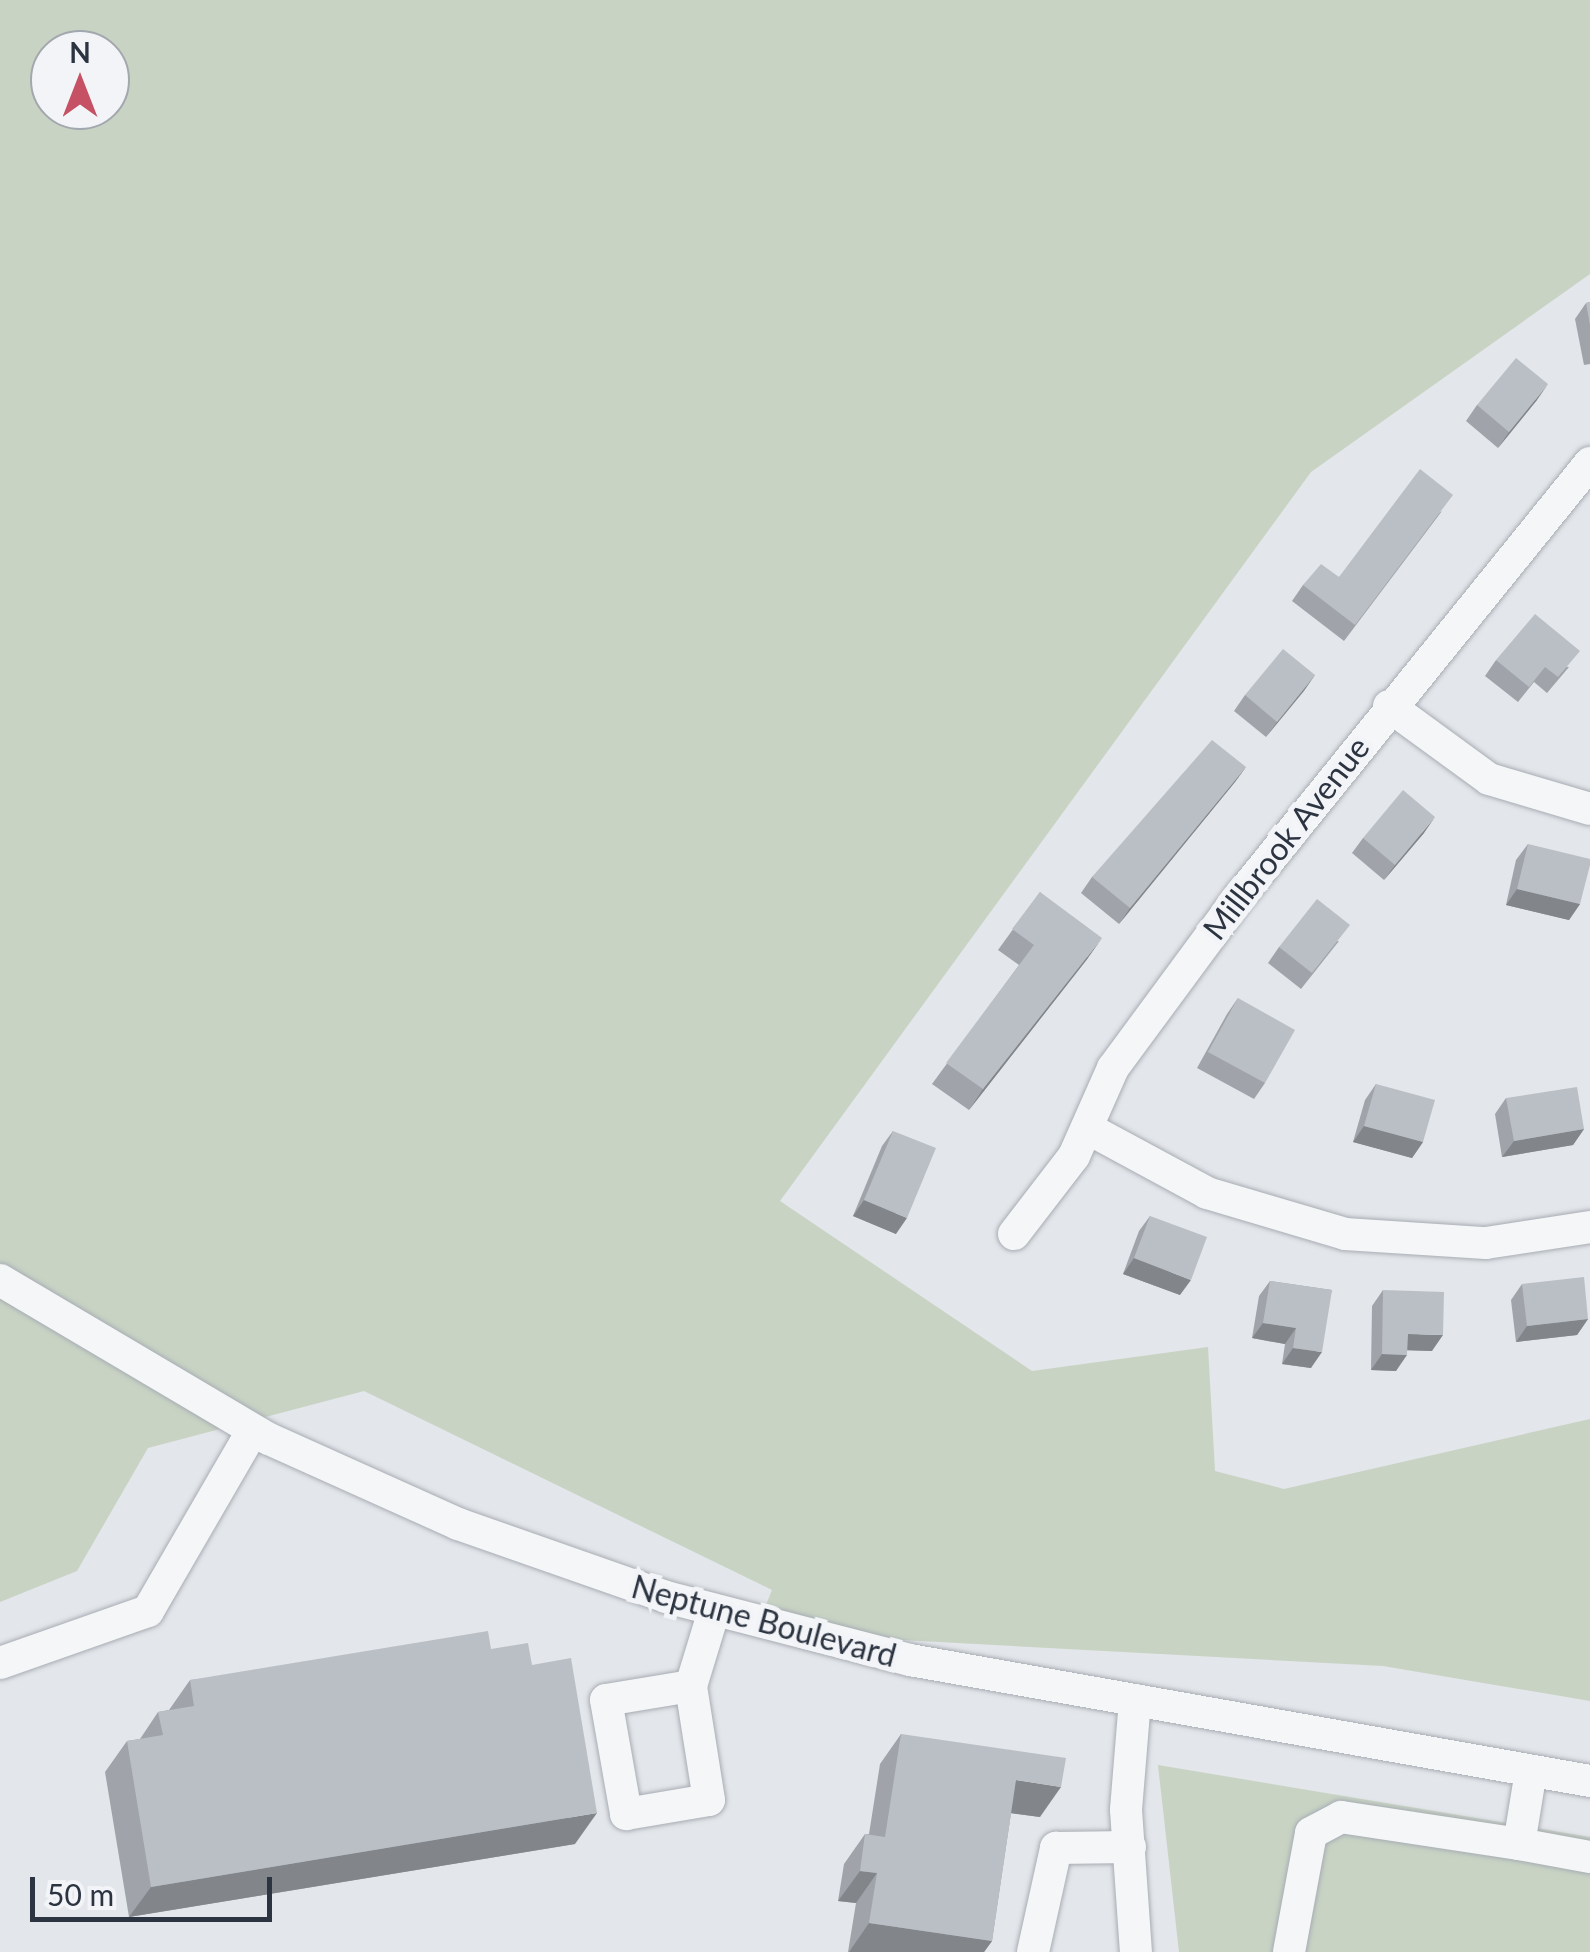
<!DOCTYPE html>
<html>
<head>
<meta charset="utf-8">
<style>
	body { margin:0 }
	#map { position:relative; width:1590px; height:1952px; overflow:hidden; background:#e3e6ea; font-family:Lato,sans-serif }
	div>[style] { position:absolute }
	.green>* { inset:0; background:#c8d3c4 }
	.roads { filter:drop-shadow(0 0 2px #a8adb4) drop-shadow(0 0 2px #a8adb4) }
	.minor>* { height:32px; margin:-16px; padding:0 16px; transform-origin:16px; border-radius:16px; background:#f5f6f8 }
	.wall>* { inset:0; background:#a0a4aa }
	.shaded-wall>* { inset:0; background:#82868b }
	.building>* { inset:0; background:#babfc6 }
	span { translate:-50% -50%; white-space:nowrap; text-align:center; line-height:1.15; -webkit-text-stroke:10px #f2f4f7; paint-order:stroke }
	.street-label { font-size:32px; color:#2c3441 }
	.north { position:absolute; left:30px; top:30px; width:100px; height:100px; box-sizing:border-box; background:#f2f4f7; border:2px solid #a3a7ae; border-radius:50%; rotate:0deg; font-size:28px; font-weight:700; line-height:40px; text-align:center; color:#2c3441 }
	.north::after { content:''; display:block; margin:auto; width:35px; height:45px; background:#c65165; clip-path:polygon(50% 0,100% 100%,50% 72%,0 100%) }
	.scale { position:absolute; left:30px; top:1877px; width:242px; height:45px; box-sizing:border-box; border:5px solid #2c3441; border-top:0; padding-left:12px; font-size:30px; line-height:35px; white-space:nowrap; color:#2c3441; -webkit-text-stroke:8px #f2f4f7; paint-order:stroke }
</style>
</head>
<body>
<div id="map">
	<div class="green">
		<i style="clip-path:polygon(evenodd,0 0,1590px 0,1590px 274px,1311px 472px,780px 1201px,1032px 1371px,1208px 1347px,1215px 1471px,1284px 1489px,1590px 1419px,1590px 1701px,1383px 1666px,755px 1632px,772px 1590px,364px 1391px,148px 1448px,77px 1571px,0 1602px,0 0,50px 50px,110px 50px,110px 110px,50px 110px,50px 50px)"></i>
		<i style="clip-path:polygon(1158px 1765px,1590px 1837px,1590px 1952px,1179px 1952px)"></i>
	</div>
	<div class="roads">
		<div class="minor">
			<i style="left:1389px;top:706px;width:124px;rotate:36.1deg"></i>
			<i style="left:1489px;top:779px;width:105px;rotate:16.5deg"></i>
			<i style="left:1087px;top:1128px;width:136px;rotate:28.4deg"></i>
			<i style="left:1207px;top:1193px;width:144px;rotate:16.5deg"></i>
			<i style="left:1345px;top:1234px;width:141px;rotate:3.7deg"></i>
			<i style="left:1486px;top:1243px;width:105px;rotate:-8.7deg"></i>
			<i style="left:1014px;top:1234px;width:98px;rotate:-52.4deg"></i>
			<i style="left:1074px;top:1156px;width:96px;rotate:-66.1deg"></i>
			<i style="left:1113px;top:1068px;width:214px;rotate:-53.6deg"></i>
			<i style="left:1240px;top:896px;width:557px;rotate:-51.05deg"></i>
			<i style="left:0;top:1280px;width:312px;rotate:30.6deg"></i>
			<i style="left:269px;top:1439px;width:207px;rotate:24.2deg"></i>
			<i style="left:458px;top:1524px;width:220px;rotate:19.3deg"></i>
			<i style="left:666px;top:1597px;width:252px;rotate:14.5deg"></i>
			<i style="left:910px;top:1660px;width:691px;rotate:10.09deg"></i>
			<i style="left:0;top:1663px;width:157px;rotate:-19.4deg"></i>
			<i style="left:148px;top:1611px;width:209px;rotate:-59.9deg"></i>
			<i style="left:691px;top:1686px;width:86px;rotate:170.6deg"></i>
			<i style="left:606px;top:1700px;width:116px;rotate:80deg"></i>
			<i style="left:626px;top:1814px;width:84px;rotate:-9.6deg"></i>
			<i style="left:709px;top:1800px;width:115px;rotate:-99deg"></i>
			<i style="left:691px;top:1686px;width:78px;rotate:-73deg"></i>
			<i style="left:1135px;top:1700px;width:110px;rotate:94.7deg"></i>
			<i style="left:1126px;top:1810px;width:142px;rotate:86deg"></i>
			<i style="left:1531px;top:1771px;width:74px;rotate:99.3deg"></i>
			<i style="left:1519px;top:1844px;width:72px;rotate:10.4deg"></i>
			<i style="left:1033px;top:1952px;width:107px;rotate:-77.5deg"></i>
			<i style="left:1056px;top:1848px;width:74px;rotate:-0.8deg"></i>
			<i style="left:1289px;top:1952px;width:121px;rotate:-79.5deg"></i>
			<i style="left:1311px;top:1833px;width:34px;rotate:-28deg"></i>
			<i style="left:1341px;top:1817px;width:180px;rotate:8.6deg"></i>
		</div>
	</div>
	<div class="wall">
		<i style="clip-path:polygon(1590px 302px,1590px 364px,1584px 365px,1575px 319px,1586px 303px)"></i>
		<i style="clip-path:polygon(1537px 400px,1498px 448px,1466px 421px,1477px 405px)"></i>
		<i style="clip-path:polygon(1442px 511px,1344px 641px,1292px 601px,1303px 585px,1339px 577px)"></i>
		<i style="clip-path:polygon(1496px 660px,1569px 667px,1547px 693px,1534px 682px,1518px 702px,1485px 676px)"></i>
		<i style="clip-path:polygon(1315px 675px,1266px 737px,1234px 711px,1245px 695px)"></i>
		<i style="clip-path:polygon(1246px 767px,1235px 782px,1119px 924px,1081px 893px,1092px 877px)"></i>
		<i style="clip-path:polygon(1424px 833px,1384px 880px,1352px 853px,1363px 838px)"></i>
		<i style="clip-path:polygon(1528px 844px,1580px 904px,1569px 920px,1506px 905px,1516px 860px)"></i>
		<i style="clip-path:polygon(1040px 892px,1088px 958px,969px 1110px,932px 1084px,1019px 965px,998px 950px)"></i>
		<i style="clip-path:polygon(1339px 941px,1301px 989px,1268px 963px,1279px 947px)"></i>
		<i style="clip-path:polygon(1238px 998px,1265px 1083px,1254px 1099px,1197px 1068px,1227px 1014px)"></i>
		<i style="clip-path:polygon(1376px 1084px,1423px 1142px,1412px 1158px,1353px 1142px,1365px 1100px)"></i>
		<i style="clip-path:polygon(1506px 1098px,1584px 1129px,1573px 1145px,1502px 1157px,1495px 1114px)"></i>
		<i style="clip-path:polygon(893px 1131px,896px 1234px,853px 1216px,882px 1146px)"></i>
		<i style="clip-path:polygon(1150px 1216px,1180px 1295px,1123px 1274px,1139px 1231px)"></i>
		<i style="clip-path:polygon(1270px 1281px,1332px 1290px,1311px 1368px,1282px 1364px,1285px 1344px,1252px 1338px,1259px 1296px)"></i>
		<i style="clip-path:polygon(1522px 1284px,1588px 1319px,1577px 1335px,1516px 1342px,1511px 1300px)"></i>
		<i style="clip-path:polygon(1383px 1290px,1432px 1351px,1407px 1350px,1396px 1371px,1371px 1370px,1372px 1306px)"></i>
		<i style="clip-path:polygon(491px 1649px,532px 1665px,575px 1844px,129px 1917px,105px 1772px,127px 1741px,140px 1739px,158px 1712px,169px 1710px,190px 1680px)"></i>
		<i style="clip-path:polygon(901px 1734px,1040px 1817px,1011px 1813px,992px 1941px,984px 1952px,848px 1952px,856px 1903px,838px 1901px,844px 1864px,865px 1834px,869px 1834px,880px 1764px)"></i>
	</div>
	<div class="shaded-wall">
		<i style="clip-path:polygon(1548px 384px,1537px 400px,1498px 448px,1509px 432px)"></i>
		<i style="clip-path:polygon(1315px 675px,1304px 691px,1266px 737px,1277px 722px)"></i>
		<i style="clip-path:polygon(1246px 767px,1235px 782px,1119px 924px,1130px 908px)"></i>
		<i style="clip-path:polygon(1435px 817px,1424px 833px,1384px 880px,1395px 865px)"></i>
		<i style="clip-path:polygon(1517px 889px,1580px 904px,1569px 920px,1506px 905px)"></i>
		<i style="clip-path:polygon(1102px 938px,1088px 958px,969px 1110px,983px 1089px)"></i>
		<i style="clip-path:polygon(1364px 1126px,1423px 1142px,1412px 1158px,1353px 1142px)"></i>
		<i style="clip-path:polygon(1584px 1129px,1573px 1145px,1502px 1157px,1514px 1141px)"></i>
		<i style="clip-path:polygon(864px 1200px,907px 1218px,896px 1234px,853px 1216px)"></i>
		<i style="clip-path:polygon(1134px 1258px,1191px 1280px,1180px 1295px,1123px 1274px)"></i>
		<i style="clip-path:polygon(1588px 1319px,1577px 1335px,1516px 1342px,1527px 1326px)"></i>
		<i style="clip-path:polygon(1263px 1323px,1296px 1328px,1285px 1344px,1252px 1338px)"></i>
		<i style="clip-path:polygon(1408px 1334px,1443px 1335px,1432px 1351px,1397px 1350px)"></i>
		<i style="clip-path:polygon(1293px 1348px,1322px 1352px,1311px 1368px,1282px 1364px)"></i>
		<i style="clip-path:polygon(1382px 1354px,1407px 1355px,1396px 1371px,1371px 1370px)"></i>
		<i style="clip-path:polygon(1016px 1780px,1061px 1787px,1040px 1817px,994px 1811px)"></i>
		<i style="clip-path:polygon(597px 1813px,575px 1844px,129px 1917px,151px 1887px)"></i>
		<i style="clip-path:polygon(860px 1871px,877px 1873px,856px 1903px,838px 1901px)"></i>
		<i style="clip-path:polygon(869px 1923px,992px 1941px,984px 1952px,849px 1952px)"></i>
	</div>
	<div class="building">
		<i style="clip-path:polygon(1590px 302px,1590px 325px,1586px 303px)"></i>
		<i style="clip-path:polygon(1516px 358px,1548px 384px,1509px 432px,1477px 405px)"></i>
		<i style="clip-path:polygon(1420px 469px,1453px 495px,1355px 625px,1303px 585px,1321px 564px,1339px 577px)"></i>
		<i style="clip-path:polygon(1535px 614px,1580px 651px,1558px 677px,1545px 667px,1529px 687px,1496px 660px)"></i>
		<i style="clip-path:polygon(1283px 649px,1315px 675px,1277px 722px,1245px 695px)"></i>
		<i style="clip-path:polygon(1212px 740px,1246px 767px,1130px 908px,1092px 877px)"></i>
		<i style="clip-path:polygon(1403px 790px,1435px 817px,1395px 865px,1363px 838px)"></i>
		<i style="clip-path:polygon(1528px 844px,1590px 859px,1590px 865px,1580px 904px,1517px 889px)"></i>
		<i style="clip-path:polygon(1040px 892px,1102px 938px,983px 1089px,946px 1063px,1034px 945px,1012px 929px)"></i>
		<i style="clip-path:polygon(1317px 899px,1350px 925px,1312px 973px,1279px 947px)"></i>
		<i style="clip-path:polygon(1238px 998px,1295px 1030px,1265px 1083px,1208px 1052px)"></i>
		<i style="clip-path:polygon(1376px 1084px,1435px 1100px,1423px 1142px,1364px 1126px)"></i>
		<i style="clip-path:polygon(1577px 1087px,1584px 1129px,1514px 1141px,1506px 1098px)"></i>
		<i style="clip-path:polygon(893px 1131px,936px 1148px,907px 1218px,864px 1200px)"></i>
		<i style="clip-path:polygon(1150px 1216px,1207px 1237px,1191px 1280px,1134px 1258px)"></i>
		<i style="clip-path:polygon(1584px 1277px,1588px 1319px,1527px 1326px,1522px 1284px)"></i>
		<i style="clip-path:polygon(1270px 1281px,1332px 1290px,1322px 1352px,1293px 1348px,1296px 1328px,1263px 1323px)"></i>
		<i style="clip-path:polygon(1383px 1290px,1444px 1292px,1443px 1335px,1408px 1334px,1407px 1355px,1382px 1354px)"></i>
		<i style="clip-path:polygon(488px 1631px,491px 1649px,528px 1643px,532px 1665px,571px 1658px,597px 1813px,151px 1887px,127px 1741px,163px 1735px,158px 1712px,194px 1706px,190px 1680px)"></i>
		<i style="clip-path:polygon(901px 1734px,1066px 1758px,1061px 1787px,1016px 1780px,992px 1941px,869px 1923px,877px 1873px,860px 1871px,865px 1834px,885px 1837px)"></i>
	</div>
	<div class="street-label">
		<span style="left:1286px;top:838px;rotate:-52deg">Millbrook Avenue</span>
		<span style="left:764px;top:1621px;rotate:15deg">Neptune Boulevard</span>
	</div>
	<div class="north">N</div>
	<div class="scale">50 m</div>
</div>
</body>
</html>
